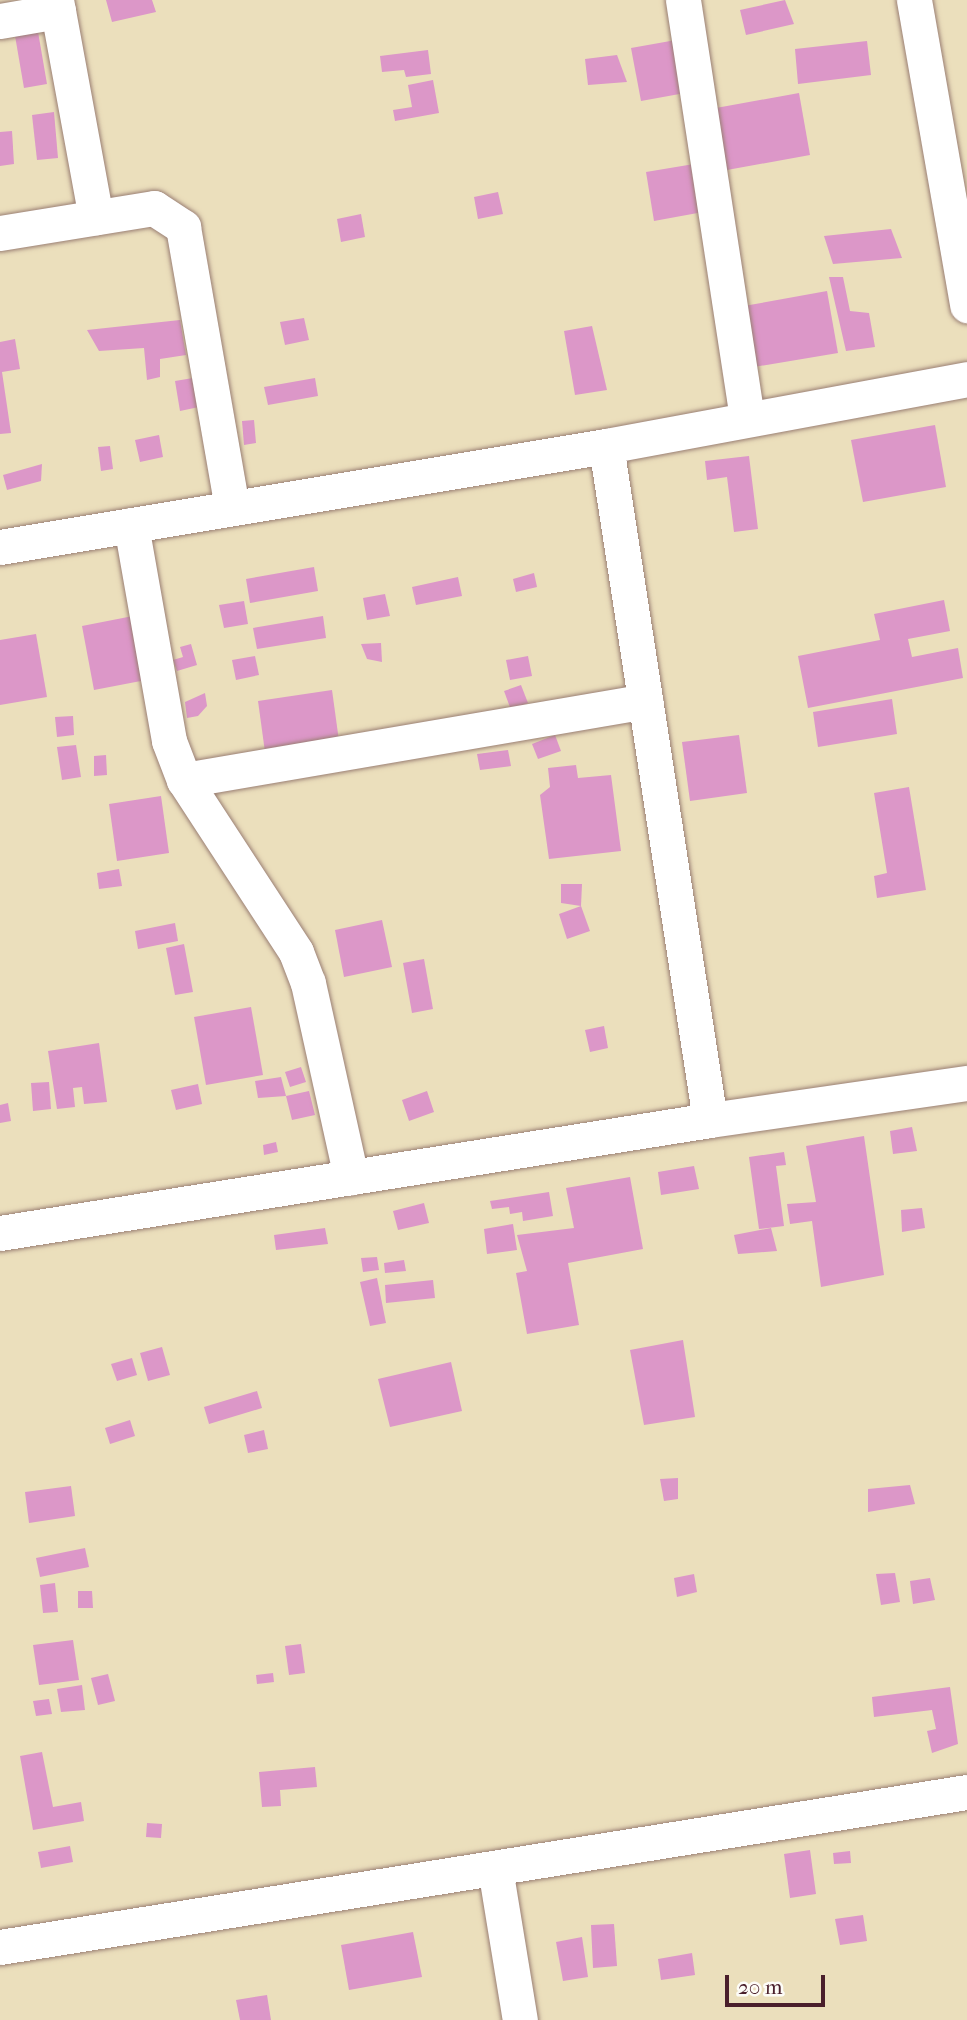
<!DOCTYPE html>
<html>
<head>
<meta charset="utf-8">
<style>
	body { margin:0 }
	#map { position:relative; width:967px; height:2020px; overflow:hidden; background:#ebdfbc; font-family:"IM FELL French Canon",serif }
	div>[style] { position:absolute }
	.building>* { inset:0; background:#dc97c8 }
	.roads { filter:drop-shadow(0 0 2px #9a7f74) drop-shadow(0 0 2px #9a7f74) }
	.minor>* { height:35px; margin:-17.5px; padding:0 17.5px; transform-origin:17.5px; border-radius:17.5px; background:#fff }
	span { translate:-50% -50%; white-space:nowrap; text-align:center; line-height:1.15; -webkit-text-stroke:5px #fdfcf7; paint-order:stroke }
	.scale { position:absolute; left:725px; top:1975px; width:100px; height:32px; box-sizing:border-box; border:4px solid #4a1f2b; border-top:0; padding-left:9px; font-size:21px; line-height:24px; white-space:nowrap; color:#4a1f2b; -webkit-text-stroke:5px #fdfcf7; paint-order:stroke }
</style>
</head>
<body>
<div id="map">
	<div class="building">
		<i style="clip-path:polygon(106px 0,152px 0,156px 12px,112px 22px)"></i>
		<i style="clip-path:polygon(785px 0,794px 24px,746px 35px,740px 10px)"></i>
		<i style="clip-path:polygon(37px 26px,47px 84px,24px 88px,14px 30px)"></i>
		<i style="clip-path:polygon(676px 40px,685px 93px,641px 101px,631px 48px)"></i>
		<i style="clip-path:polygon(867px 41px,871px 75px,798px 84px,795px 49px)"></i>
		<i style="clip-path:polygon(428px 50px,431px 74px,406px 77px,404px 70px,382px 72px,380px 56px)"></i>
		<i style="clip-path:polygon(617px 55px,627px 82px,588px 85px,585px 59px)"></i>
		<i style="clip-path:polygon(433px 80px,439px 113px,395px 121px,393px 110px,412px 107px,408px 85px)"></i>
		<i style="clip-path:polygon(799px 93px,810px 155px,727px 170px,716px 108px)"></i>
		<i style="clip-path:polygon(54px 112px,58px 158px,37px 160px,32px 115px)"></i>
		<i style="clip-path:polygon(12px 131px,14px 164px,0 166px,0 132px)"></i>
		<i style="clip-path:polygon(694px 164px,703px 212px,654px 221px,646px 172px)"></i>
		<i style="clip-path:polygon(498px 192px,503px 214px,478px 219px,474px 197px)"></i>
		<i style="clip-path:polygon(361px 214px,365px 237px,341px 242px,337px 219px)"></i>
		<i style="clip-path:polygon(891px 229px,902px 258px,833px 264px,824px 236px)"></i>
		<i style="clip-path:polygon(829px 277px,843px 277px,850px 311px,869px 313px,875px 347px,846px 351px)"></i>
		<i style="clip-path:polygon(827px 291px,838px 353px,754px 367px,744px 306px)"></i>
		<i style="clip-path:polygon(304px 318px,309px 340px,285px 345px,280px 322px)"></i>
		<i style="clip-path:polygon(180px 320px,186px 355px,160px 359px,160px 377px,147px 380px,144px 348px,99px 351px,87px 330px)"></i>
		<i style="clip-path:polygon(592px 326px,607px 390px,575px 395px,564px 331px)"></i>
		<i style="clip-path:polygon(15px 339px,20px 369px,2px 372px,11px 433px,0 434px,0 342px)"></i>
		<i style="clip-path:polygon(193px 378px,199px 407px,180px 411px,175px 381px)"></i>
		<i style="clip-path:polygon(315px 378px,318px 396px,268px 405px,264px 387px)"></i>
		<i style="clip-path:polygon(254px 420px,256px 443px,244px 445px,242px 421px)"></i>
		<i style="clip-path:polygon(935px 425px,946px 487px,863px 502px,851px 440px)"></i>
		<i style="clip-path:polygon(159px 435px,163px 457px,140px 462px,135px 440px)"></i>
		<i style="clip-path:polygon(110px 446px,113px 469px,101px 471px,98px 447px)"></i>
		<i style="clip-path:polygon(749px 456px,758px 529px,734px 532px,727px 477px,707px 480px,705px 461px)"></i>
		<i style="clip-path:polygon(42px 464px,41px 481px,7px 490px,3px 475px)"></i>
		<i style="clip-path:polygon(314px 567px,318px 591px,250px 603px,246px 579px)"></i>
		<i style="clip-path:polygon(534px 573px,537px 587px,516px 592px,513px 579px)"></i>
		<i style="clip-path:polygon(458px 577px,462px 596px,416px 605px,412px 587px)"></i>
		<i style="clip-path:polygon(385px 594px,390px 616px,367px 620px,363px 598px)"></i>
		<i style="clip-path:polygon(944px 600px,950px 631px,908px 639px,912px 657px,958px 648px,963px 678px,808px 708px,798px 656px,880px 640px,874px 614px)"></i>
		<i style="clip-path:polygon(244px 601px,248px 624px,224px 628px,219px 605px)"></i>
		<i style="clip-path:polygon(133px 616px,146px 680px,94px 690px,82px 626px)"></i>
		<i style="clip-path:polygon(323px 616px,326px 638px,257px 649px,253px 628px)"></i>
		<i style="clip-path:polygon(36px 634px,47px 697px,0 705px,0 640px)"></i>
		<i style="clip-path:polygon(381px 643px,382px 662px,367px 659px,361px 644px)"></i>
		<i style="clip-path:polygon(191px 644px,197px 665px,177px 671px,173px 660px,183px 657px,180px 647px)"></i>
		<i style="clip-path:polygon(255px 656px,259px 675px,236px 680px,232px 660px)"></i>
		<i style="clip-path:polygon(528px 656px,532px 676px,510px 680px,506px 660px)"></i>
		<i style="clip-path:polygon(521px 685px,528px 703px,511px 710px,504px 691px)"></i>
		<i style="clip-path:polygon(332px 690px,339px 741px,265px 752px,258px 701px)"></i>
		<i style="clip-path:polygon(205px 693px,207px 706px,198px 716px,187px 718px,185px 702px)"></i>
		<i style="clip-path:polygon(892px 699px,897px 734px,818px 747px,813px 712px)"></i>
		<i style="clip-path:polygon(73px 716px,74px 735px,57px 737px,55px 717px)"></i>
		<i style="clip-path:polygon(555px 735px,561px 751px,538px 759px,532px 744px)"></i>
		<i style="clip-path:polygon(739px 735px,747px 793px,690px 801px,682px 742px)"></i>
		<i style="clip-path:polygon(76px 745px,81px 777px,62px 780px,57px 747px)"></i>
		<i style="clip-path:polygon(508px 750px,511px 766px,480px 770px,477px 754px)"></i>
		<i style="clip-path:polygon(106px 755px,107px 775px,94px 776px,94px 756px)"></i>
		<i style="clip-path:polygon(576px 765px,578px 778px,611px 775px,621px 851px,549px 859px,540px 795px,550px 787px,548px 768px)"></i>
		<i style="clip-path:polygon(909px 787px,926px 890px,877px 898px,874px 876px,887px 873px,874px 793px)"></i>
		<i style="clip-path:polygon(161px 796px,169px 853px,117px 861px,109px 804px)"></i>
		<i style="clip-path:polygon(119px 869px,122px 886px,99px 889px,97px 873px)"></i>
		<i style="clip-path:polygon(561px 884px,582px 884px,581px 906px,561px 903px)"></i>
		<i style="clip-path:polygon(581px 906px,590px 931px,567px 939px,559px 914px)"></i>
		<i style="clip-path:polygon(382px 920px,392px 967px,344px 977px,335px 930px)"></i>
		<i style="clip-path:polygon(175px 923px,178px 941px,138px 949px,135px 931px)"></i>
		<i style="clip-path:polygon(184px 944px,193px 992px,175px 995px,166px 948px)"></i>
		<i style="clip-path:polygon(424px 959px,433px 1009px,412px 1013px,403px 963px)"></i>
		<i style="clip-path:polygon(251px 1007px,263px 1075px,206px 1085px,194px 1017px)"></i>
		<i style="clip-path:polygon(604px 1026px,608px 1048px,590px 1052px,585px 1030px)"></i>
		<i style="clip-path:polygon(99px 1043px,107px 1102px,84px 1104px,82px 1087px,73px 1088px,75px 1107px,57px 1109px,48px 1051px)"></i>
		<i style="clip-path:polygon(301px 1067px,306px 1082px,290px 1087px,285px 1072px)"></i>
		<i style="clip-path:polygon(281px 1077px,286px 1096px,258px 1098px,255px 1081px)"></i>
		<i style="clip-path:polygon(49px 1082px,51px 1109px,33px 1111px,31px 1083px)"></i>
		<i style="clip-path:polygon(198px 1084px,202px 1104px,176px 1110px,171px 1090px)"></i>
		<i style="clip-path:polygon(309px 1091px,315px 1115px,292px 1120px,286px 1096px)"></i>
		<i style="clip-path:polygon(427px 1091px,434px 1112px,409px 1121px,402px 1100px)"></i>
		<i style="clip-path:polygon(8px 1103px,11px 1121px,0 1123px,0 1105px)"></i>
		<i style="clip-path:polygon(912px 1127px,917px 1151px,893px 1154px,890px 1131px)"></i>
		<i style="clip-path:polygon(864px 1136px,884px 1275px,821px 1287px,812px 1221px,790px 1224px,787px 1204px,816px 1202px,806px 1146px)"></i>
		<i style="clip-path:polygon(276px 1142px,278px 1152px,264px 1155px,263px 1145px)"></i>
		<i style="clip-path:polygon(784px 1152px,786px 1165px,776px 1166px,784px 1226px,759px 1229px,749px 1157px)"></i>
		<i style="clip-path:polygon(694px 1166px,699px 1189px,661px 1195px,658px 1172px)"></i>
		<i style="clip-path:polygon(630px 1177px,643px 1249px,568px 1263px,579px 1325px,527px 1334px,516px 1273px,527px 1271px,517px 1235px,574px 1228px,566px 1188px)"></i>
		<i style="clip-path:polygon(549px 1192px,553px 1216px,523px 1221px,522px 1212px,510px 1214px,509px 1207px,492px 1209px,490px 1201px)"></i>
		<i style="clip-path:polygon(424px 1203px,429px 1223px,398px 1230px,393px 1211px)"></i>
		<i style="clip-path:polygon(922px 1208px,925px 1228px,902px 1232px,901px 1210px)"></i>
		<i style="clip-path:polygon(513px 1224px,517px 1250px,487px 1254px,484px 1229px)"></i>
		<i style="clip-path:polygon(325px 1228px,328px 1244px,276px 1250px,274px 1235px)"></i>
		<i style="clip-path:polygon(771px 1228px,777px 1251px,738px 1254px,734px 1235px)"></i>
		<i style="clip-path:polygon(377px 1257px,379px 1270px,363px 1272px,361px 1258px)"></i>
		<i style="clip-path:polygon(404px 1260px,406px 1271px,385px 1273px,384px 1263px)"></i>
		<i style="clip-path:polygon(377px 1278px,386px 1323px,370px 1326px,360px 1282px)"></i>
		<i style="clip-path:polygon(433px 1280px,435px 1298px,386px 1303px,385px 1285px)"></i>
		<i style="clip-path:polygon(683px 1340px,695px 1417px,644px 1425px,630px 1350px)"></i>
		<i style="clip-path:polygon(162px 1347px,170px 1375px,148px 1381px,140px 1353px)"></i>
		<i style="clip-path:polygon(132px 1358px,137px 1375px,117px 1381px,111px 1364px)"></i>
		<i style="clip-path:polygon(451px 1362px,462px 1411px,390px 1427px,378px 1379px)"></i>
		<i style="clip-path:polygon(257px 1391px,262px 1408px,209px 1424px,204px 1407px)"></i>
		<i style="clip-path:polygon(130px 1420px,135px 1436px,110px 1444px,105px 1428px)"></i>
		<i style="clip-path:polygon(264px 1430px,268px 1449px,248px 1453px,244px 1435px)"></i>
		<i style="clip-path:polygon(678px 1478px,678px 1499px,664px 1501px,660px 1479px)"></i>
		<i style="clip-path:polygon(910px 1485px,915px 1504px,868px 1512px,868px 1489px)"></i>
		<i style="clip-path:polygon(71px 1486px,75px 1516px,29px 1523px,25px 1492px)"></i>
		<i style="clip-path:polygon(85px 1548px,89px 1567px,40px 1577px,36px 1558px)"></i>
		<i style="clip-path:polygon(895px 1573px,900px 1602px,881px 1605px,876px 1574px)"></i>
		<i style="clip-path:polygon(694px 1574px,697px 1592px,677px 1597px,674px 1578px)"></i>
		<i style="clip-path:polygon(930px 1578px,935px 1600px,913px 1604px,910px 1581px)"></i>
		<i style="clip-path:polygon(55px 1583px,58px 1612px,43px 1613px,40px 1585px)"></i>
		<i style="clip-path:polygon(78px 1591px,92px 1591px,93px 1608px,78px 1608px)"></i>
		<i style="clip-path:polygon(73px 1640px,79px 1680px,39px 1685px,33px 1645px)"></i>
		<i style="clip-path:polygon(301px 1644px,305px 1673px,289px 1675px,285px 1646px)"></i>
		<i style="clip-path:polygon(273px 1673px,274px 1682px,257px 1684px,256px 1675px)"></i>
		<i style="clip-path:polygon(108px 1674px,115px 1701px,98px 1705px,91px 1678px)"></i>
		<i style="clip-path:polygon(82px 1685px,85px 1710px,61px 1712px,57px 1689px)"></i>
		<i style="clip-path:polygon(950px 1687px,958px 1744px,932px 1753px,927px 1731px,936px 1729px,932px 1710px,874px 1717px,872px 1697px)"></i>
		<i style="clip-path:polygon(49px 1699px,52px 1714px,36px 1716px,33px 1701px)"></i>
		<i style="clip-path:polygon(42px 1752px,53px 1807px,81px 1802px,84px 1821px,33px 1830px,20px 1756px)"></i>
		<i style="clip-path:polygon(315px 1767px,317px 1787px,280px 1790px,281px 1806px,262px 1807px,259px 1772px)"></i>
		<i style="clip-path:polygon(147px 1823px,162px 1824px,161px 1838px,146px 1837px)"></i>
		<i style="clip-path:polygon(70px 1846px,73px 1862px,41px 1868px,38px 1852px)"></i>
		<i style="clip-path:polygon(810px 1850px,816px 1894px,790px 1898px,784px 1854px)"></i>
		<i style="clip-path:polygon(850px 1851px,851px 1863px,834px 1864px,833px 1853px)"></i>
		<i style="clip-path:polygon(863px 1915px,867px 1941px,840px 1945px,835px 1919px)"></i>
		<i style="clip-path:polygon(614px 1924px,617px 1966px,593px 1968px,591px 1925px)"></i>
		<i style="clip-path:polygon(413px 1932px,422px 1977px,349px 1990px,341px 1945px)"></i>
		<i style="clip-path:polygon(582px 1937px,588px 1977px,563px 1981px,556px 1942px)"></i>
		<i style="clip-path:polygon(692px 1953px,695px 1975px,661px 1980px,658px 1959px)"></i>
		<i style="clip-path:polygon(267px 1995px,271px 2020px,240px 2020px,236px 2000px)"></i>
	</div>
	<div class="roads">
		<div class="minor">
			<i style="left:56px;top:0;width:221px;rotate:79.6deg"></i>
			<i style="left:683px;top:0;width:422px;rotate:81.3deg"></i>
			<i style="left:914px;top:0;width:310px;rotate:80.1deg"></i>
			<i style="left:0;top:21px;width:59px;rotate:-9.8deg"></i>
			<i style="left:0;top:233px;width:156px;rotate:-9.2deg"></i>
			<i style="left:154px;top:208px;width:35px;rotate:33deg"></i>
			<i style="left:183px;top:227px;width:285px;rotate:80.1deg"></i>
			<i style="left:606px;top:446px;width:682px;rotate:81.23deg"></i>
			<i style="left:131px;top:525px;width:219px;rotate:80deg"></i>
			<i style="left:169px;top:741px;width:42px;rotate:69deg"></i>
			<i style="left:184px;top:780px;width:205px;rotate:56.9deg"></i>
			<i style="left:296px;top:952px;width:33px;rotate:69deg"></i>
			<i style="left:308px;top:983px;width:199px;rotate:77.5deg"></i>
			<i style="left:0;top:547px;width:614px;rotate:-9.46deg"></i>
			<i style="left:606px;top:446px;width:367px;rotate:-10.5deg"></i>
			<i style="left:184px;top:780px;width:468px;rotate:-9.7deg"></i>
			<i style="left:0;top:1233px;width:719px;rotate:-9.04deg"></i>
			<i style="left:710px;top:1120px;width:260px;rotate:-8.2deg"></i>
			<i style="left:495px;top:1868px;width:154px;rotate:80.7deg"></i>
			<i style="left:0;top:1947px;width:979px;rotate:-9.11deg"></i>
		</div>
	</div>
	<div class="scale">20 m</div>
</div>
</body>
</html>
